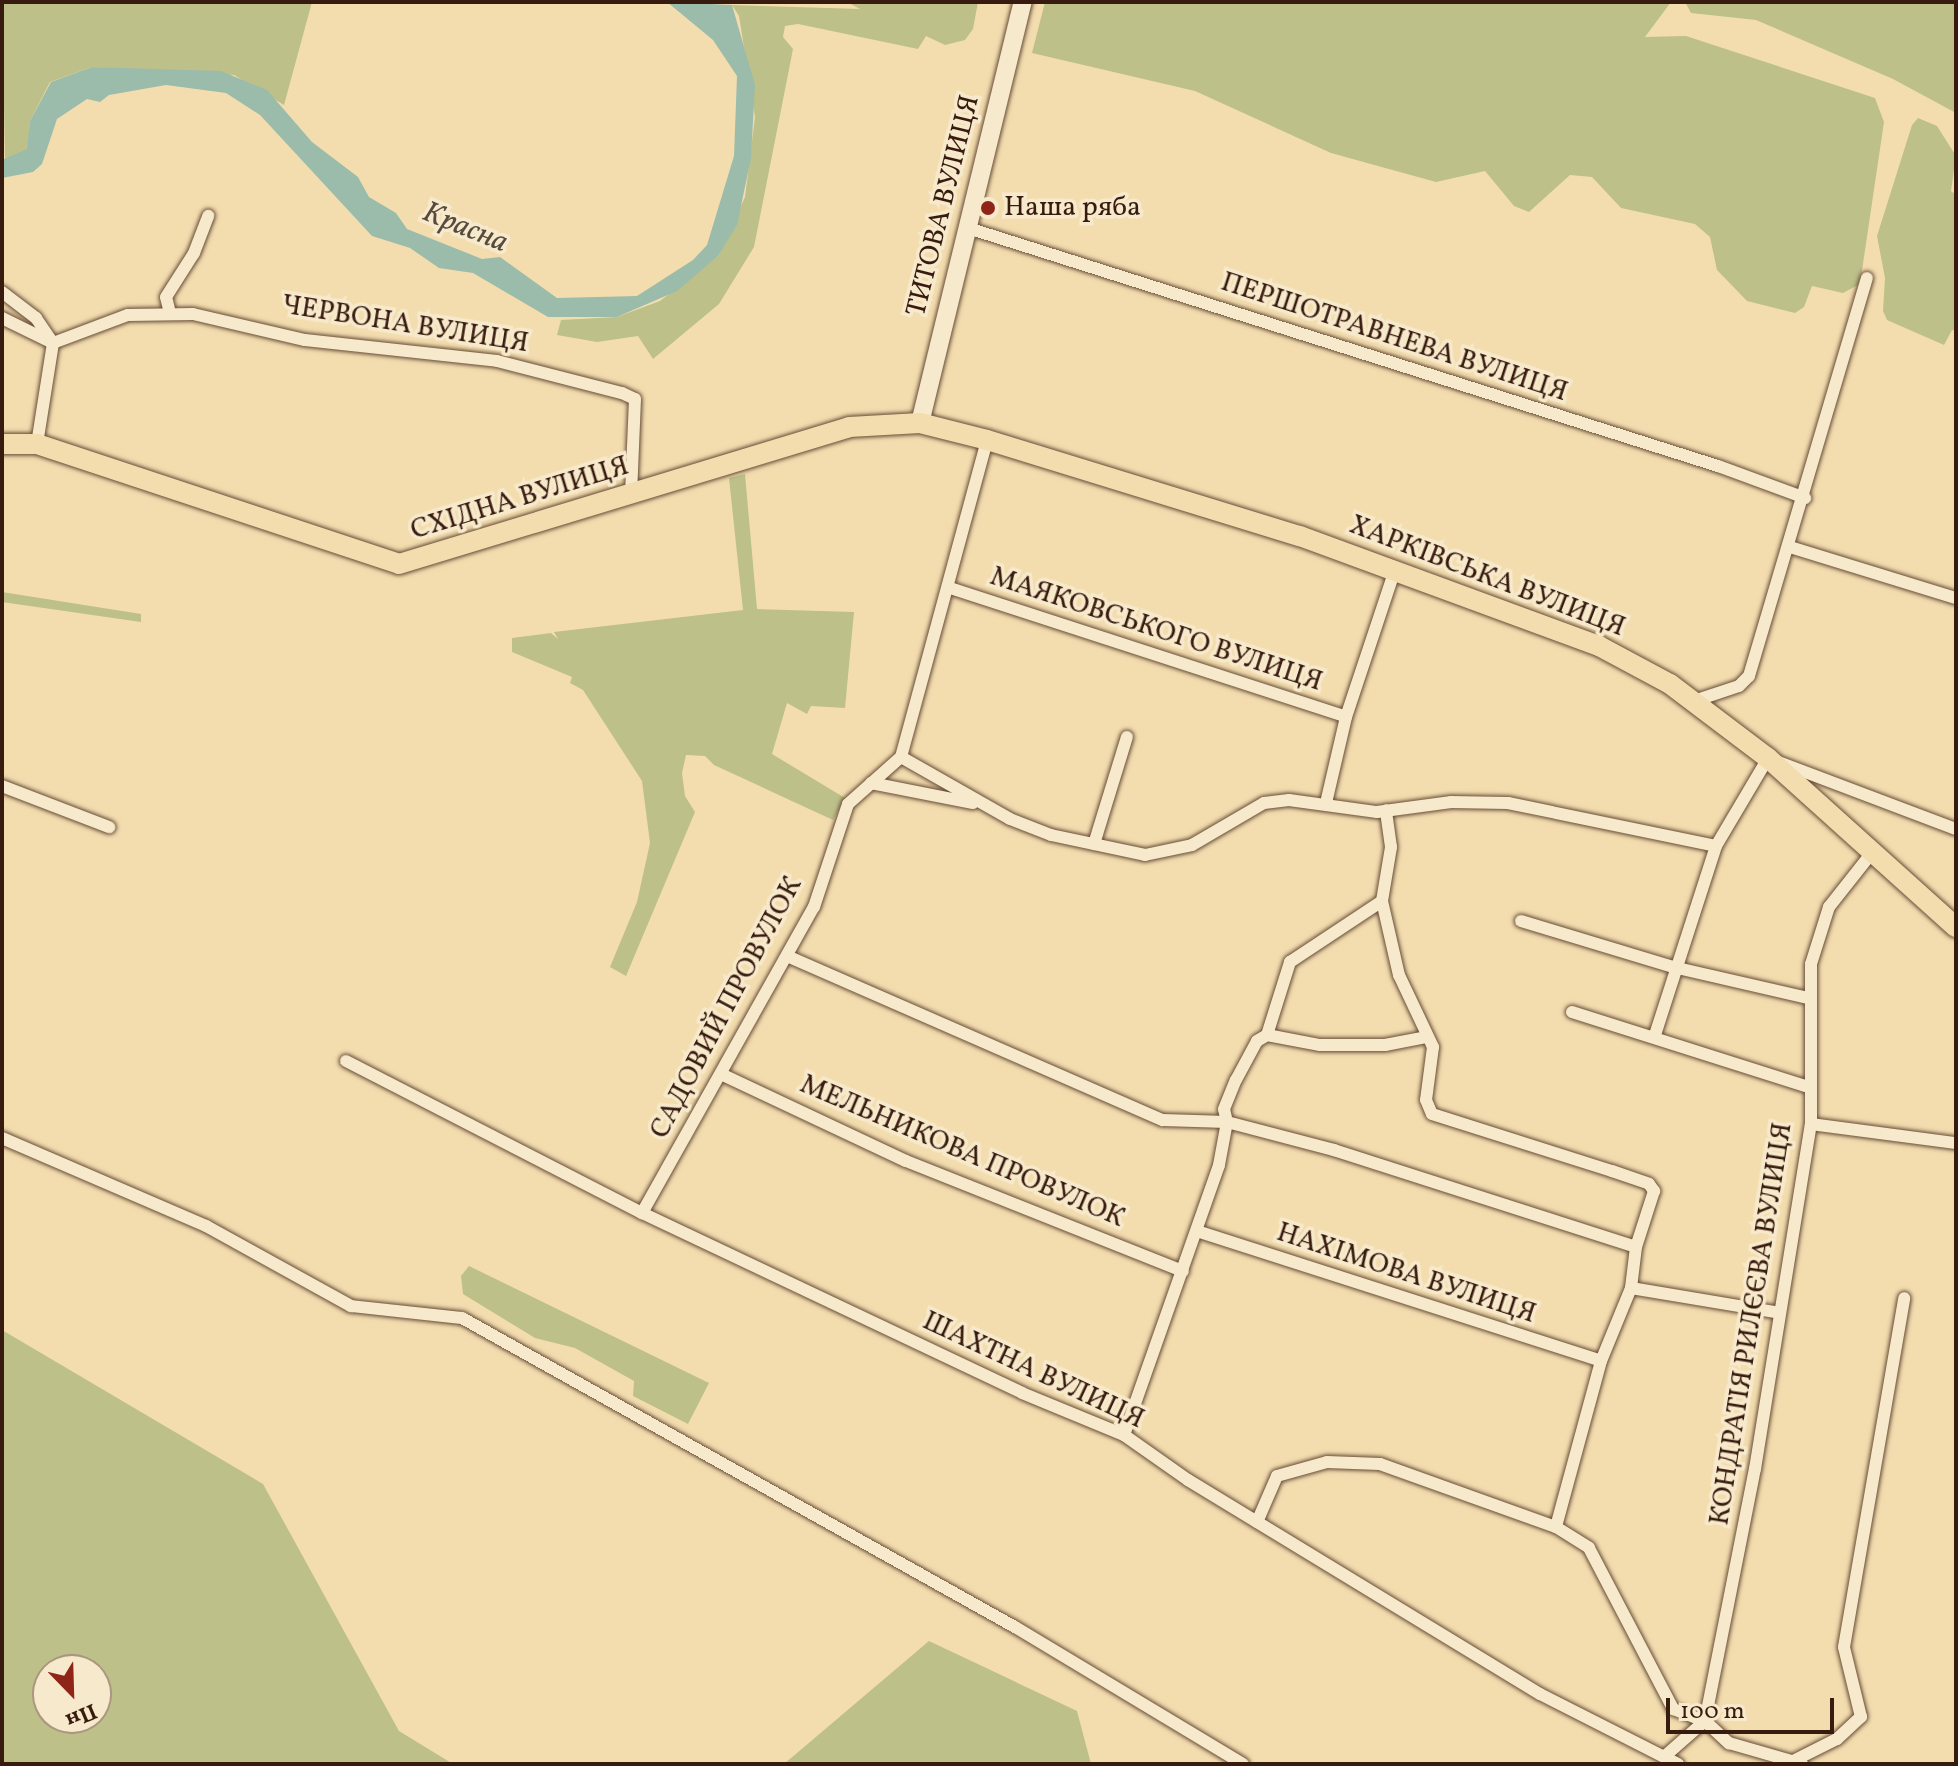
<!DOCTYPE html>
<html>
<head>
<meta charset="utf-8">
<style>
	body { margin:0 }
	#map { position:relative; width:1958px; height:1766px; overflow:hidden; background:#f3ddaf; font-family:Vollkorn,serif }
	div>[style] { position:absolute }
	.green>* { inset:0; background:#bdc089 }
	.water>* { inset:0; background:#9bbcaa }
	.roads { filter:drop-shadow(0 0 2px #674c37) drop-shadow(0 0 2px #674c37) }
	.street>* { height:12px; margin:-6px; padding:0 6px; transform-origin:6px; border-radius:6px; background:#f7e9cb }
	.secondary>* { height:18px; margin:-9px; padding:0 9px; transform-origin:9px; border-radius:9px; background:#f7e9cb }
	.primary>* { height:20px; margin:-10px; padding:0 10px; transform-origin:10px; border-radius:10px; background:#f3ddaf }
	.dots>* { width:22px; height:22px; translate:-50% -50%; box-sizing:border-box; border:4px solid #f7e9cb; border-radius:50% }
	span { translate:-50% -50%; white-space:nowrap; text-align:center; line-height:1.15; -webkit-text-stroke:7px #f7e9cb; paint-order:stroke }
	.street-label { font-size:28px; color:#381b0f }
	.poi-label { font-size:28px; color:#381b0f }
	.left { translate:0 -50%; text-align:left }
	.water-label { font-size:30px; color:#564b3e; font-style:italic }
	.frame { position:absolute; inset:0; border:4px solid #381b0f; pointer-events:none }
	.north { position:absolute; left:32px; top:1654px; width:80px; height:80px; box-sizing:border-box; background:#f7e9cb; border:2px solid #ab9780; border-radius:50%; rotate:157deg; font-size:22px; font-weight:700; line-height:32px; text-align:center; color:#381b0f }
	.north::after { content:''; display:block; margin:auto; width:28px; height:36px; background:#8f2418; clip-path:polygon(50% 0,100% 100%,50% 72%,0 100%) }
	.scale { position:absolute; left:1666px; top:1698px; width:168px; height:36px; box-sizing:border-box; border:4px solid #381b0f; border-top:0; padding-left:10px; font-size:24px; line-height:28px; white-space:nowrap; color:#381b0f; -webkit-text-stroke:6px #f7e9cb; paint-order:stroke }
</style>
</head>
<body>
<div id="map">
	<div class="green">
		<i style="clip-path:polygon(2px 2px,312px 2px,284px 105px,234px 75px,92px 67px,50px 82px,30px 121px,28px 149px,5px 161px)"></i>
		<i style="clip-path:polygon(847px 2px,978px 2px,973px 29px,965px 40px,945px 45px,926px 36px,918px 49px,798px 24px,785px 26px,783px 37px,793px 49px,754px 247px,719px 304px,653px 359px,638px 336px,597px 342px,557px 335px,561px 320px,617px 317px,660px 301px,718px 256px,745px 197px,755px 117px,739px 16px,732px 5px,860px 9px)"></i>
		<i style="clip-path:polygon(1045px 2px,1671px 2px,1645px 37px,1686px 36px,1875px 98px,1884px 122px,1860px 284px,1843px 293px,1812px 286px,1804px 307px,1795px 313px,1747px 301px,1717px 270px,1710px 237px,1695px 224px,1621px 208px,1592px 177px,1570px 175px,1529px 212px,1514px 206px,1485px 171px,1436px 182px,1331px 153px,1195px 91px,1032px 53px)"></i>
		<i style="clip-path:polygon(1685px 2px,1956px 2px,1956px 113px,1893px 79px,1756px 20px,1691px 13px)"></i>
		<i style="clip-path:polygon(1918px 118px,1937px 126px,1956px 156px,1951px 191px,1956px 195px,1956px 331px,1952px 330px,1944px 345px,1887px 320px,1883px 311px,1885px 278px,1877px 236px,1912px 125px)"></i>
		<i style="clip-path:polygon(745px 474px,757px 609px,854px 612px,845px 708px,811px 706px,807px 714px,787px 703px,772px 754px,845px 798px,833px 820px,714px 765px,705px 756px,686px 755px,682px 773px,685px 796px,695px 812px,626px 976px,610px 967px,637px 902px,650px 843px,642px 781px,583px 690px,570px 683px,572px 677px,512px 652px,512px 638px,551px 633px,558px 639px,554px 632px,743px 610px,729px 478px)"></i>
		<i style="clip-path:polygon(2px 592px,141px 614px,141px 622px,2px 602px)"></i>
		<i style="clip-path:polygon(469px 1266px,709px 1383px,688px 1424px,633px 1396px,634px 1381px,575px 1348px,535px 1338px,463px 1294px,461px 1276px)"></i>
		<i style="clip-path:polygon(evenodd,2px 1330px,263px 1484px,399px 1731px,453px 1764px,2px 1764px,2px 1330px,48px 1670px,96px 1670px,96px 1718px,48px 1718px,48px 1670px)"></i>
		<i style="clip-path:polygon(929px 1641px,1077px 1711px,1091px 1764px,784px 1764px)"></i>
	</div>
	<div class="water">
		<i style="clip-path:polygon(667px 2px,732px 5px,755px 85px,751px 158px,737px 225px,718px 256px,677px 291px,617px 317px,548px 317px,473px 273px,439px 268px,410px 248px,372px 236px,260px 115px,226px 93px,166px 85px,109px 95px,100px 102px,87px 99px,57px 119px,42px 164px,33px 172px,2px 178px,2px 160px,27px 149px,30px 121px,51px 82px,92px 67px,221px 71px,267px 90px,312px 142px,358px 177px,369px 197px,396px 213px,407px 229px,482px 259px,500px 257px,557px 298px,637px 296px,693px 260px,707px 245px,734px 156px,737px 76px,713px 40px)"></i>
	</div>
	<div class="roads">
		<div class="street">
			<i style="left:968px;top:228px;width:787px;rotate:17.61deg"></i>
			<i style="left:1718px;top:466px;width:93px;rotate:20.2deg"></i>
			<i style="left:2px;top:292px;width:43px;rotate:37.4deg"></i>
			<i style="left:36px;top:318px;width:30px;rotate:56deg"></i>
			<i style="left:53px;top:343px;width:80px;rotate:-20.5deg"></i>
			<i style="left:128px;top:315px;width:65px;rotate:-0.9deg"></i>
			<i style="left:193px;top:314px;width:115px;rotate:13.1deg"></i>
			<i style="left:305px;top:340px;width:193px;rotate:6.2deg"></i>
			<i style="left:497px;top:361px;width:129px;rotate:14.4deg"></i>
			<i style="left:622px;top:393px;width:14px;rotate:25deg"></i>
			<i style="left:635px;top:399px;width:95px;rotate:92.4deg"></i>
			<i style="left:170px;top:313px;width:16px;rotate:-104deg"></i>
			<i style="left:166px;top:297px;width:52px;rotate:-57.5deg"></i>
			<i style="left:194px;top:253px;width:40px;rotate:-69deg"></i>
			<i style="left:2px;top:318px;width:57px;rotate:26.1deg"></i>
			<i style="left:53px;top:343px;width:102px;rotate:99deg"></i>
			<i style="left:1790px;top:547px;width:174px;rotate:17.1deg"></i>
			<i style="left:950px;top:588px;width:416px;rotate:18deg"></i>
			<i style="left:1694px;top:701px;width:47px;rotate:-18.4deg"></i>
			<i style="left:1739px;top:686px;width:14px;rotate:-45deg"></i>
			<i style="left:1749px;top:676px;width:415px;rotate:-73.5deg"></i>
			<i style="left:901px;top:757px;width:125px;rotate:29.6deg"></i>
			<i style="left:1010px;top:819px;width:44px;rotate:21.3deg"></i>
			<i style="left:1051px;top:835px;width:96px;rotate:12deg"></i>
			<i style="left:1145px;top:855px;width:48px;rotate:-12deg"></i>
			<i style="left:1192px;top:845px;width:83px;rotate:-30.3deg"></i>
			<i style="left:1264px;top:803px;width:25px;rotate:-7deg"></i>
			<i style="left:1289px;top:800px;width:89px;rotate:7.8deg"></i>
			<i style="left:1377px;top:812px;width:75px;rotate:-7.7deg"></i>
			<i style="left:1451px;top:802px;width:57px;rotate:1deg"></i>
			<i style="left:1508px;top:803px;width:212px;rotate:11.7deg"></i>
			<i style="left:901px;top:757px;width:328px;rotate:-74.8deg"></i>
			<i style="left:871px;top:783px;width:104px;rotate:11.1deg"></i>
			<i style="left:2px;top:786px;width:115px;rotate:21deg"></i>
			<i style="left:1326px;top:803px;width:88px;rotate:-76.9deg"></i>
			<i style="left:1346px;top:717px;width:155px;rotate:-71.6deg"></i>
			<i style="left:1094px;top:844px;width:112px;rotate:-72.9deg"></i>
			<i style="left:1382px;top:901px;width:76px;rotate:77.1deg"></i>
			<i style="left:1399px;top:975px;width:80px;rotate:64.7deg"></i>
			<i style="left:1433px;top:1047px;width:53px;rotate:97.5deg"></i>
			<i style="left:1426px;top:1100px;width:15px;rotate:67deg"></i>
			<i style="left:1432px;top:1114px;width:189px;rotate:17.6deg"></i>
			<i style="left:1612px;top:1171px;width:39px;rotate:19deg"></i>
			<i style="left:1649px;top:1184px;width:9px;rotate:54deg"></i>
			<i style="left:1654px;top:1191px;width:59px;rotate:107.8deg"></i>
			<i style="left:1636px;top:1247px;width:41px;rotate:97deg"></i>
			<i style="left:1631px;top:1288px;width:79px;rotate:112.3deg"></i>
			<i style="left:1601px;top:1361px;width:172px;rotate:105.2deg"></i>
			<i style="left:1521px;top:921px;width:159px;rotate:16.8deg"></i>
			<i style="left:1673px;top:967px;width:139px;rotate:12.9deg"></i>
			<i style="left:787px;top:956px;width:410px;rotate:23.6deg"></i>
			<i style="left:1163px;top:1120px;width:64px;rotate:1.8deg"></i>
			<i style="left:1227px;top:1122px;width:111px;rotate:14.7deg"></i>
			<i style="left:1334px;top:1150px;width:317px;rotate:17.8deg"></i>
			<i style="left:1572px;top:1012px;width:248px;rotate:17.6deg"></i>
			<i style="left:1267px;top:1035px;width:54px;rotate:10.7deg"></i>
			<i style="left:1320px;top:1045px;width:65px"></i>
			<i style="left:1385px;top:1045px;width:43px;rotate:-10.8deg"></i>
			<i style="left:1655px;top:1035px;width:199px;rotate:-72.1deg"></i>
			<i style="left:1716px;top:846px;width:102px;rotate:-59.4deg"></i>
			<i style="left:1768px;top:758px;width:201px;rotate:20.7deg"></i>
			<i style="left:346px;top:1061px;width:333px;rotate:27.2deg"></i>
			<i style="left:642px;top:1213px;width:420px;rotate:25.3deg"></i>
			<i style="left:1022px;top:1393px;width:110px;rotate:22.4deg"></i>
			<i style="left:1124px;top:1435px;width:78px;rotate:35.1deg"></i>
			<i style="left:1188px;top:1480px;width:412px;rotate:31.3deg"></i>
			<i style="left:1540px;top:1694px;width:155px;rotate:26.9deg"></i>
			<i style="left:723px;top:1075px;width:202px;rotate:25.2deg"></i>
			<i style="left:906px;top:1161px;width:298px;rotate:21.7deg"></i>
			<i style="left:1811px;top:1124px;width:146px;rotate:7.5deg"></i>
			<i style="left:2px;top:1138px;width:222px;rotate:23.3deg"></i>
			<i style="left:206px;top:1226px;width:166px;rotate:28.9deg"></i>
			<i style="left:351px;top:1306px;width:112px;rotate:6.2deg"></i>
			<i style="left:462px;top:1318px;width:633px;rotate:29.2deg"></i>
			<i style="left:1015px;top:1627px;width:266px;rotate:31deg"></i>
			<i style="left:642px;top:1213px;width:351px;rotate:-60.7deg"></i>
			<i style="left:814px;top:907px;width:108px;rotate:-71.7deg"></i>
			<i style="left:848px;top:804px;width:71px;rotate:-41.6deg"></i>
			<i style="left:1197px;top:1231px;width:424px;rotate:17.8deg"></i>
			<i style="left:1631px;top:1288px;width:151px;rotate:9.5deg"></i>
			<i style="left:1124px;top:1435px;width:286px;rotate:-70.6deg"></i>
			<i style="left:1219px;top:1165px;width:44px;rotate:-79.5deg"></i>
			<i style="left:1227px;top:1122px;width:13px;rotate:-103deg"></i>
			<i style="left:1224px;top:1109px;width:31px;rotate:-68deg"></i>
			<i style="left:1236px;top:1080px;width:44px;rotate:-61.7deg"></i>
			<i style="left:1257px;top:1041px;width:12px;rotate:-31deg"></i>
			<i style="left:1267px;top:1035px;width:77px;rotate:-72.5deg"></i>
			<i style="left:1290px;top:962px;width:110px;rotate:-33.5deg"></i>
			<i style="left:1382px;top:901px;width:55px;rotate:-80.5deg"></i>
			<i style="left:1391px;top:847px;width:37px;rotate:-98deg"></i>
			<i style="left:1257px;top:1522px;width:50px;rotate:-66.5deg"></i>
			<i style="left:1277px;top:1476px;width:52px;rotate:-15.6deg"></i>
			<i style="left:1327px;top:1462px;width:53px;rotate:2.2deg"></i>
			<i style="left:1380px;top:1464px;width:187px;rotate:19.7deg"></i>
			<i style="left:1556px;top:1527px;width:39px;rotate:32deg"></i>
			<i style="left:1589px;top:1548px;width:182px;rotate:62.4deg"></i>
			<i style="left:1673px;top:1709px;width:34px;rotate:21deg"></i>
			<i style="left:1705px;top:1721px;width:33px;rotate:43deg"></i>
			<i style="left:1729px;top:1743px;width:76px;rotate:16deg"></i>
			<i style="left:1665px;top:1756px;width:53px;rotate:-41.2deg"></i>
			<i style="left:1705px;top:1721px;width:257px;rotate:-78.8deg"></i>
			<i style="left:1755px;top:1469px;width:350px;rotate:-80.8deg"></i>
			<i style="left:1811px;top:1124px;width:160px;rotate:-90deg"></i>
			<i style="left:1811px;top:964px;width:60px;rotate:-72.5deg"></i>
			<i style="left:1829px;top:907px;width:73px;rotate:-51.7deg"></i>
			<i style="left:1795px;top:1760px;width:47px;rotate:-26.6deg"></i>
			<i style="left:1837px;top:1739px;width:33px;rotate:-43deg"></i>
			<i style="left:1861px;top:1717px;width:72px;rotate:-103.7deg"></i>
			<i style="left:1844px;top:1647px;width:354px;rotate:-80.2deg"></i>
		</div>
		<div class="secondary">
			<i style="left:920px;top:423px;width:433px;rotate:-76.3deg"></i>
		</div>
		<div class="primary">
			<i style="left:2px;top:444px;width:35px"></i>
			<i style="left:37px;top:444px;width:381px;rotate:18.3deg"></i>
			<i style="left:399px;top:564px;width:470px;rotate:-16.9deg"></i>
			<i style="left:849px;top:427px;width:71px;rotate:-3.2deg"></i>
			<i style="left:920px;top:423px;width:69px;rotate:14.2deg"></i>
			<i style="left:987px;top:440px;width:327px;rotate:17.1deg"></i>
			<i style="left:1300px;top:536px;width:319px;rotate:20.2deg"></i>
			<i style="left:1599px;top:646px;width:81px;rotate:28.2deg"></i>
			<i style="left:1670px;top:684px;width:123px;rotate:37.1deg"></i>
			<i style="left:1768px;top:758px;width:253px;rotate:42deg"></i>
		</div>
	</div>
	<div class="dots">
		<i style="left:988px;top:208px;background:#8f2418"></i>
	</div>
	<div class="street-label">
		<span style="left:944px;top:206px;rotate:-76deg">ТИТОВА ВУЛИЦЯ</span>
		<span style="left:405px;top:325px;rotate:9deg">ЧЕРВОНА ВУЛИЦЯ</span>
		<span style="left:1394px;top:338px;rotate:18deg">ПЕРШОТРАВНЕВА ВУЛИЦЯ</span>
		<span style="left:520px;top:499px;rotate:-17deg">СХІДНА ВУЛИЦЯ</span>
		<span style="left:1487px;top:577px;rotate:21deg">ХАРКІВСЬКА ВУЛИЦЯ</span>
		<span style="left:1156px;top:630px;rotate:18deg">МАЯКОВСЬКОГО ВУЛИЦЯ</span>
		<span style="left:727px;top:1008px;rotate:-62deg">САДОВИЙ ПРОВУЛОК</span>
		<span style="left:962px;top:1152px;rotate:23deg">МЕЛЬНИКОВА ПРОВУЛОК</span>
		<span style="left:1406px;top:1274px;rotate:18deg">НАХІМОВА ВУЛИЦЯ</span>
		<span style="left:1752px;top:1324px;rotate:-81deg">КОНДРАТІЯ РИЛЄЄВА ВУЛИЦЯ</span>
		<span style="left:1033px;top:1371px;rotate:25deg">ШАХТНА ВУЛИЦЯ</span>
	</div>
	<div class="poi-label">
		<span class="left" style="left:1004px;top:208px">Наша ряба</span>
	</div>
	<div class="water-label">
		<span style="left:465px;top:228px;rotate:22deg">Красна</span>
	</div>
	<div class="frame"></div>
	<div class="north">Пн</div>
	<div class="scale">100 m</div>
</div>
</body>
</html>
